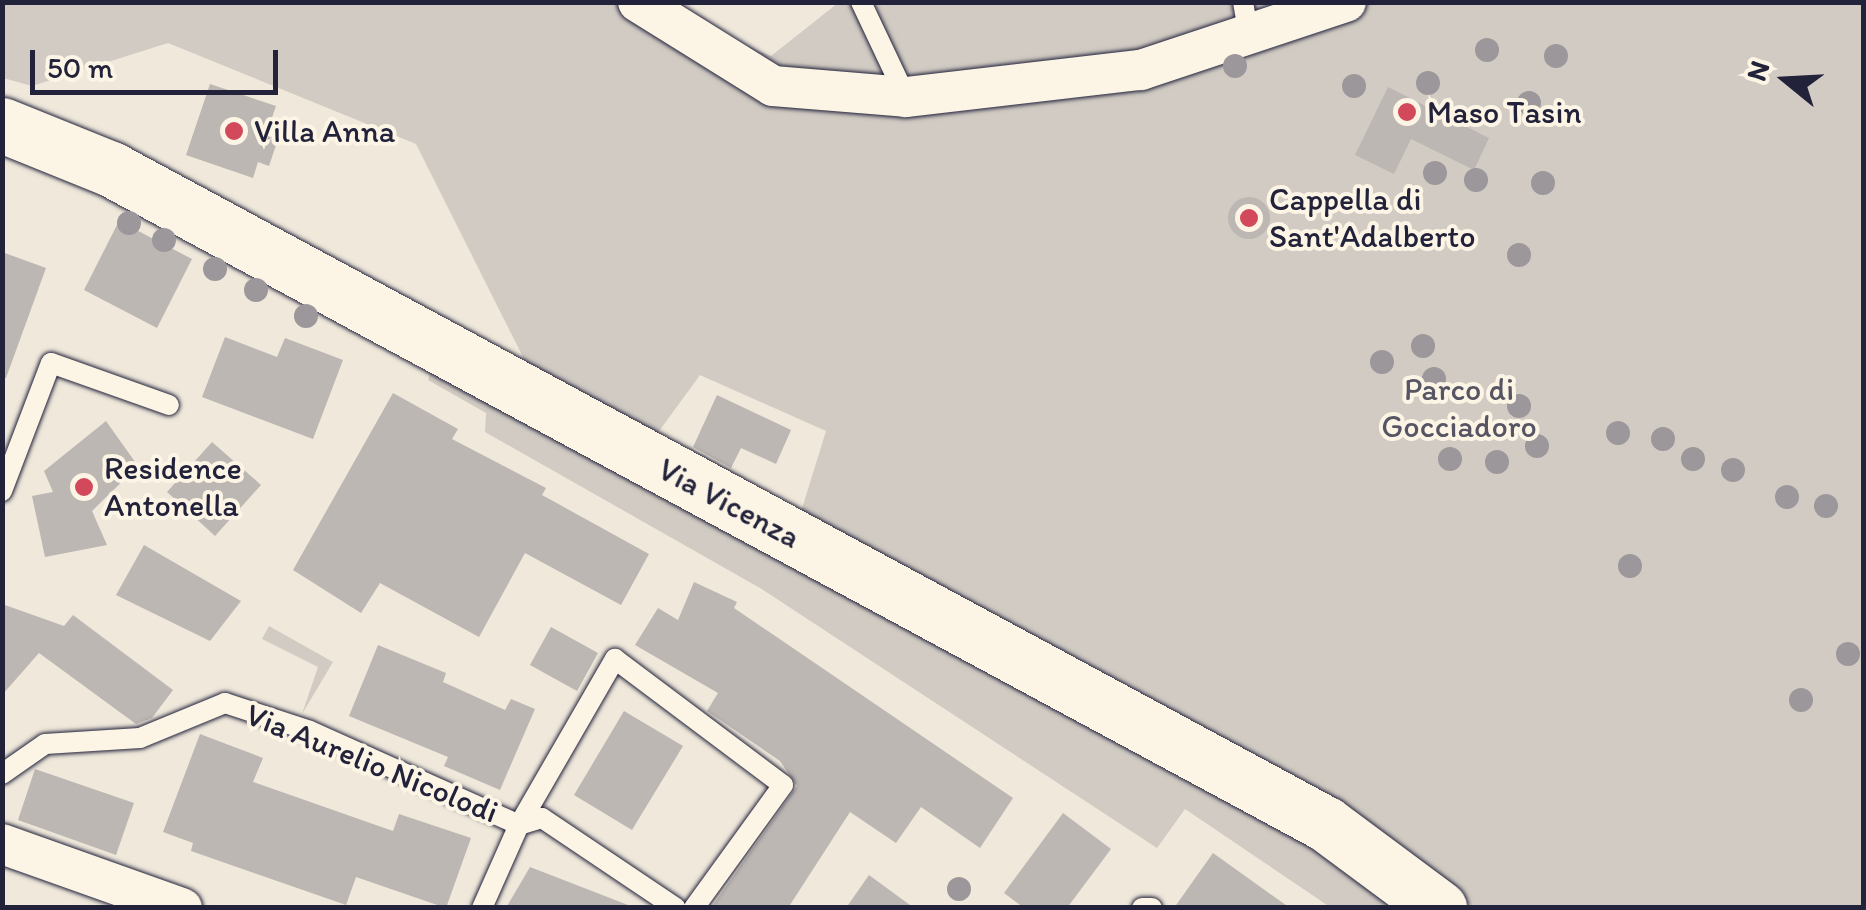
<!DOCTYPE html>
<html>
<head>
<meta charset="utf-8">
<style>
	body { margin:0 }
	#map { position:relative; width:1866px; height:910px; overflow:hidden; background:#efe8db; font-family:Itim,sans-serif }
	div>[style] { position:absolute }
	.green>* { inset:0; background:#d1cbc3 }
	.building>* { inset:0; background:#bcb7b3 }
	.round { border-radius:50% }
	.roads { filter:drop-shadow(0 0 2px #22223b) drop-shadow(0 0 2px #22223b) }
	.service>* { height:20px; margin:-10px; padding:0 10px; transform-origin:10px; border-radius:10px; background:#fcf5e5 }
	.minor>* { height:40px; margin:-20px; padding:0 20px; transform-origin:20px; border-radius:20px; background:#fcf5e5 }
	.secondary>* { height:55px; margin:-27.5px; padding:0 27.5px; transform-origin:27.5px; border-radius:27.5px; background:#fcf5e5 }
	.trees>* { width:24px; height:24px; margin:-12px; border-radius:50%; background:#9b979a }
	.dots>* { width:28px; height:28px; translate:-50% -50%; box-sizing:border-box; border:5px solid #fcf5e5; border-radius:50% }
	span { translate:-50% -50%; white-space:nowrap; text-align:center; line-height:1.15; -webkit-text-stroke:8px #fcf5e5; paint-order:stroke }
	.poi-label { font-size:32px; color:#22223b }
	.left { translate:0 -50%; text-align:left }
	.park-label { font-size:32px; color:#575564 }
	.street-label { font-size:32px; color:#22223b }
	.frame { position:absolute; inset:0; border:5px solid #22223b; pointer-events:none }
	.north { position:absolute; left:1736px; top:30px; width:100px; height:100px; -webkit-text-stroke:8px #fcf5e5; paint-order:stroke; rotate:288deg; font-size:28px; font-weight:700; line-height:40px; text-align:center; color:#22223b }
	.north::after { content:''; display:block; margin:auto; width:35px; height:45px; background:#22223b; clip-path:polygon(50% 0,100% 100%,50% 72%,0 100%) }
	.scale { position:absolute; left:30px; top:50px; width:248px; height:45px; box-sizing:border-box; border:5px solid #22223b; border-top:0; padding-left:12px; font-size:30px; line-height:35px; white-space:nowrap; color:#22223b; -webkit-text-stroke:8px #fcf5e5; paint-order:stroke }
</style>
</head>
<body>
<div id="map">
	<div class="green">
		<i style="clip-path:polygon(3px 2px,677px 3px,684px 20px,771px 56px,838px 3px,1863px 3px,1863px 907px,1472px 907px,1430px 868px,800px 515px,826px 431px,700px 375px,654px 438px,531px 373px,416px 144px,168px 43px,32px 86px,3px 78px)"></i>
		<i style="clip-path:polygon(431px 371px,1290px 833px,1393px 907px,1330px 907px,1185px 809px,1157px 848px,760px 588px,485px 432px,486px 413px,428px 380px)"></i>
		<i style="clip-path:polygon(269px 626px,333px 662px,302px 714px,318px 667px,262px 639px)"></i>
	</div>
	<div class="building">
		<i style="clip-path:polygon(210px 84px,276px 106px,268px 129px,280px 133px,269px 166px,258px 162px,253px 178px,186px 155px)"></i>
		<i style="clip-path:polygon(1388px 87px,1489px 138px,1474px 170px,1411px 139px,1394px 174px,1355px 155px)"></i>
		<i class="round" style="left:1228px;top:197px;width:42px;height:42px"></i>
		<i style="clip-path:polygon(119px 221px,192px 259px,157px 328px,84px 290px)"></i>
		<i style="clip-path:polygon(2px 252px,46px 268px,6px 378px,2px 377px)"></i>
		<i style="clip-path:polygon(225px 337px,277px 357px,285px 338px,343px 360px,313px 439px,202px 397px)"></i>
		<i style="clip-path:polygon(393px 393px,458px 429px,452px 439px,546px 488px,542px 495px,649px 554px,621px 605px,525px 553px,479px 637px,380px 583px,361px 613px,293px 570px)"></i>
		<i style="clip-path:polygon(717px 395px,791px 430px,776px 464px,741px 448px,731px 468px,693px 447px)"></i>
		<i style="clip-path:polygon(106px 421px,138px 466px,92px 511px,107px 545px,45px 557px,32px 496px,53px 492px,44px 471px)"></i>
		<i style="clip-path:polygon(212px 442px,261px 485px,215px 536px,167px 492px)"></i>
		<i style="clip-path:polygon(144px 545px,241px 601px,210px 641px,116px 595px)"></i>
		<i style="clip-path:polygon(694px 582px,737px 602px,734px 608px,1013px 798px,980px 848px,921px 807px,896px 843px,850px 812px,788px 908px,711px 908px,797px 786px,780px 761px,707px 711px,718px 693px,635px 645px,658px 608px,678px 620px)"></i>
		<i style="clip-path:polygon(2px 604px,64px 626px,73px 615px,173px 690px,152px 718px,136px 724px,39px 653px,2px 695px)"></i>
		<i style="clip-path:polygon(551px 627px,598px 653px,577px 691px,530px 665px)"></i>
		<i style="clip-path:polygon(378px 645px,446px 673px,443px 682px,505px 710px,511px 699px,535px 709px,500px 790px,444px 766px,448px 757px,349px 716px)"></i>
		<i style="clip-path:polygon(624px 711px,683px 746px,632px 830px,574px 795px)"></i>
		<i style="clip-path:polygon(200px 734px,263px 758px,253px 782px,393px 831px,399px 814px,471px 838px,446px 908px,356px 877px,346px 905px,191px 851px,193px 843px,163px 832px)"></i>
		<i style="clip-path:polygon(35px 769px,134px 803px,116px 855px,18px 820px)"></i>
		<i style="clip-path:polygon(1063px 813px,1111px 849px,1067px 908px,1024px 908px,1004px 893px)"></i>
		<i style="clip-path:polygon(1213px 853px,1290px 908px,1174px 908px)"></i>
		<i style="clip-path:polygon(530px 867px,628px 905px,628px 908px,506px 908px)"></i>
		<i style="clip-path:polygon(869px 875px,914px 908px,846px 908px)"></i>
	</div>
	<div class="roads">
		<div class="service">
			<i style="left:861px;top:2px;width:105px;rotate:64.7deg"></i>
			<i style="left:1243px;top:2px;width:39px;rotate:80deg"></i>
			<i style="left:2px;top:491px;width:137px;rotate:-69.1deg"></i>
			<i style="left:51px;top:363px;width:125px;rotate:19.6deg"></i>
			<i style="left:2px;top:774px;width:52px;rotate:-34.9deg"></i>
			<i style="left:45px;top:744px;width:95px;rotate:-3.6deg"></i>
			<i style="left:140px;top:738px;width:92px;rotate:-22.4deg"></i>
			<i style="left:225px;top:703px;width:89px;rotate:18.2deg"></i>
			<i style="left:310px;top:731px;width:229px;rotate:24.2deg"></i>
			<i style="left:519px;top:825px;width:192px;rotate:-60deg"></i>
			<i style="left:615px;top:659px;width:210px;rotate:36.9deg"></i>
			<i style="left:783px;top:785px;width:152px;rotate:125.9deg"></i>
			<i style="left:482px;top:908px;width:91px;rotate:-66deg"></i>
			<i style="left:519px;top:825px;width:24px;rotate:-17deg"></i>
			<i style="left:542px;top:818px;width:161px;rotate:33.9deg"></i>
			<i style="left:1142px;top:908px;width:10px"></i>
		</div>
		<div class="minor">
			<i style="left:638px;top:2px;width:159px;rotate:31.9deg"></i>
			<i style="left:773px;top:86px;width:133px;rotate:4.7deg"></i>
			<i style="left:906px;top:97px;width:237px;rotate:-6.6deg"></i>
			<i style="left:1141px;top:70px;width:216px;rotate:-18.4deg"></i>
			<i style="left:2px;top:844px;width:191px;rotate:19.6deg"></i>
		</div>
		<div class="secondary">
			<i style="left:2px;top:125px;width:118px;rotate:22deg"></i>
			<i style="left:111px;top:169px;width:1380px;rotate:28.33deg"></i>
			<i style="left:1326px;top:824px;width:141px;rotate:36.6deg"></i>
		</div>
	</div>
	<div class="trees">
		<i style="left:1487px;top:50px"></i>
		<i style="left:1556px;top:56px"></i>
		<i style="left:1235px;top:66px"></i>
		<i style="left:1428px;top:83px"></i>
		<i style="left:1354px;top:86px"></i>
		<i style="left:1529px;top:103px"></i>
		<i style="left:1435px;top:173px"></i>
		<i style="left:1476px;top:180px"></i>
		<i style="left:1543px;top:183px"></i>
		<i style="left:129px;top:223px"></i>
		<i style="left:164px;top:240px"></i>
		<i style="left:1519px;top:255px"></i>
		<i style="left:215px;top:269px"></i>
		<i style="left:256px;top:290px"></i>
		<i style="left:306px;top:316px"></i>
		<i style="left:1423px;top:346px"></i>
		<i style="left:1382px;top:362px"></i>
		<i style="left:1434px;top:379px"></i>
		<i style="left:1519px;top:406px"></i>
		<i style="left:1618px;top:433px"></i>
		<i style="left:1663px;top:439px"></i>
		<i style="left:1537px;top:446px"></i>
		<i style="left:1450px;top:459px"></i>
		<i style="left:1693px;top:459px"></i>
		<i style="left:1497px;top:462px"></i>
		<i style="left:1733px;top:470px"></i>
		<i style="left:1787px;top:497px"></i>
		<i style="left:1826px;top:506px"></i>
		<i style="left:1630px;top:566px"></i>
		<i style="left:1848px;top:654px"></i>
		<i style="left:1801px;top:700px"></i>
		<i style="left:959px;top:889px"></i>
	</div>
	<div class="dots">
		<i style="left:1407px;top:112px;background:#d1495b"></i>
		<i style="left:234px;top:131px;background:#d1495b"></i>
		<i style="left:1249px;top:218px;background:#d1495b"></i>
		<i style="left:84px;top:487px;background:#d1495b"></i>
	</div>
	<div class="poi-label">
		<span class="left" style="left:1427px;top:112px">Maso Tasin</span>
		<span class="left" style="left:254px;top:131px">Villa Anna</span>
		<span class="left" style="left:1269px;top:218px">Cappella di<br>Sant'Adalberto</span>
		<span class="left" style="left:104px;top:487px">Residence<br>Antonella</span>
	</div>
	<div class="park-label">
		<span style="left:1459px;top:408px">Parco di<br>Gocciadoro</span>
	</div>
	<div class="street-label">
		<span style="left:729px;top:503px;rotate:28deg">Via Vicenza</span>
		<span style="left:372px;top:763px;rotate:22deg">Via Aurelio Nicolodi</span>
	</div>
	<div class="frame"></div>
	<div class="north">N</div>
	<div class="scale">50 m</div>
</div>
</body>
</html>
